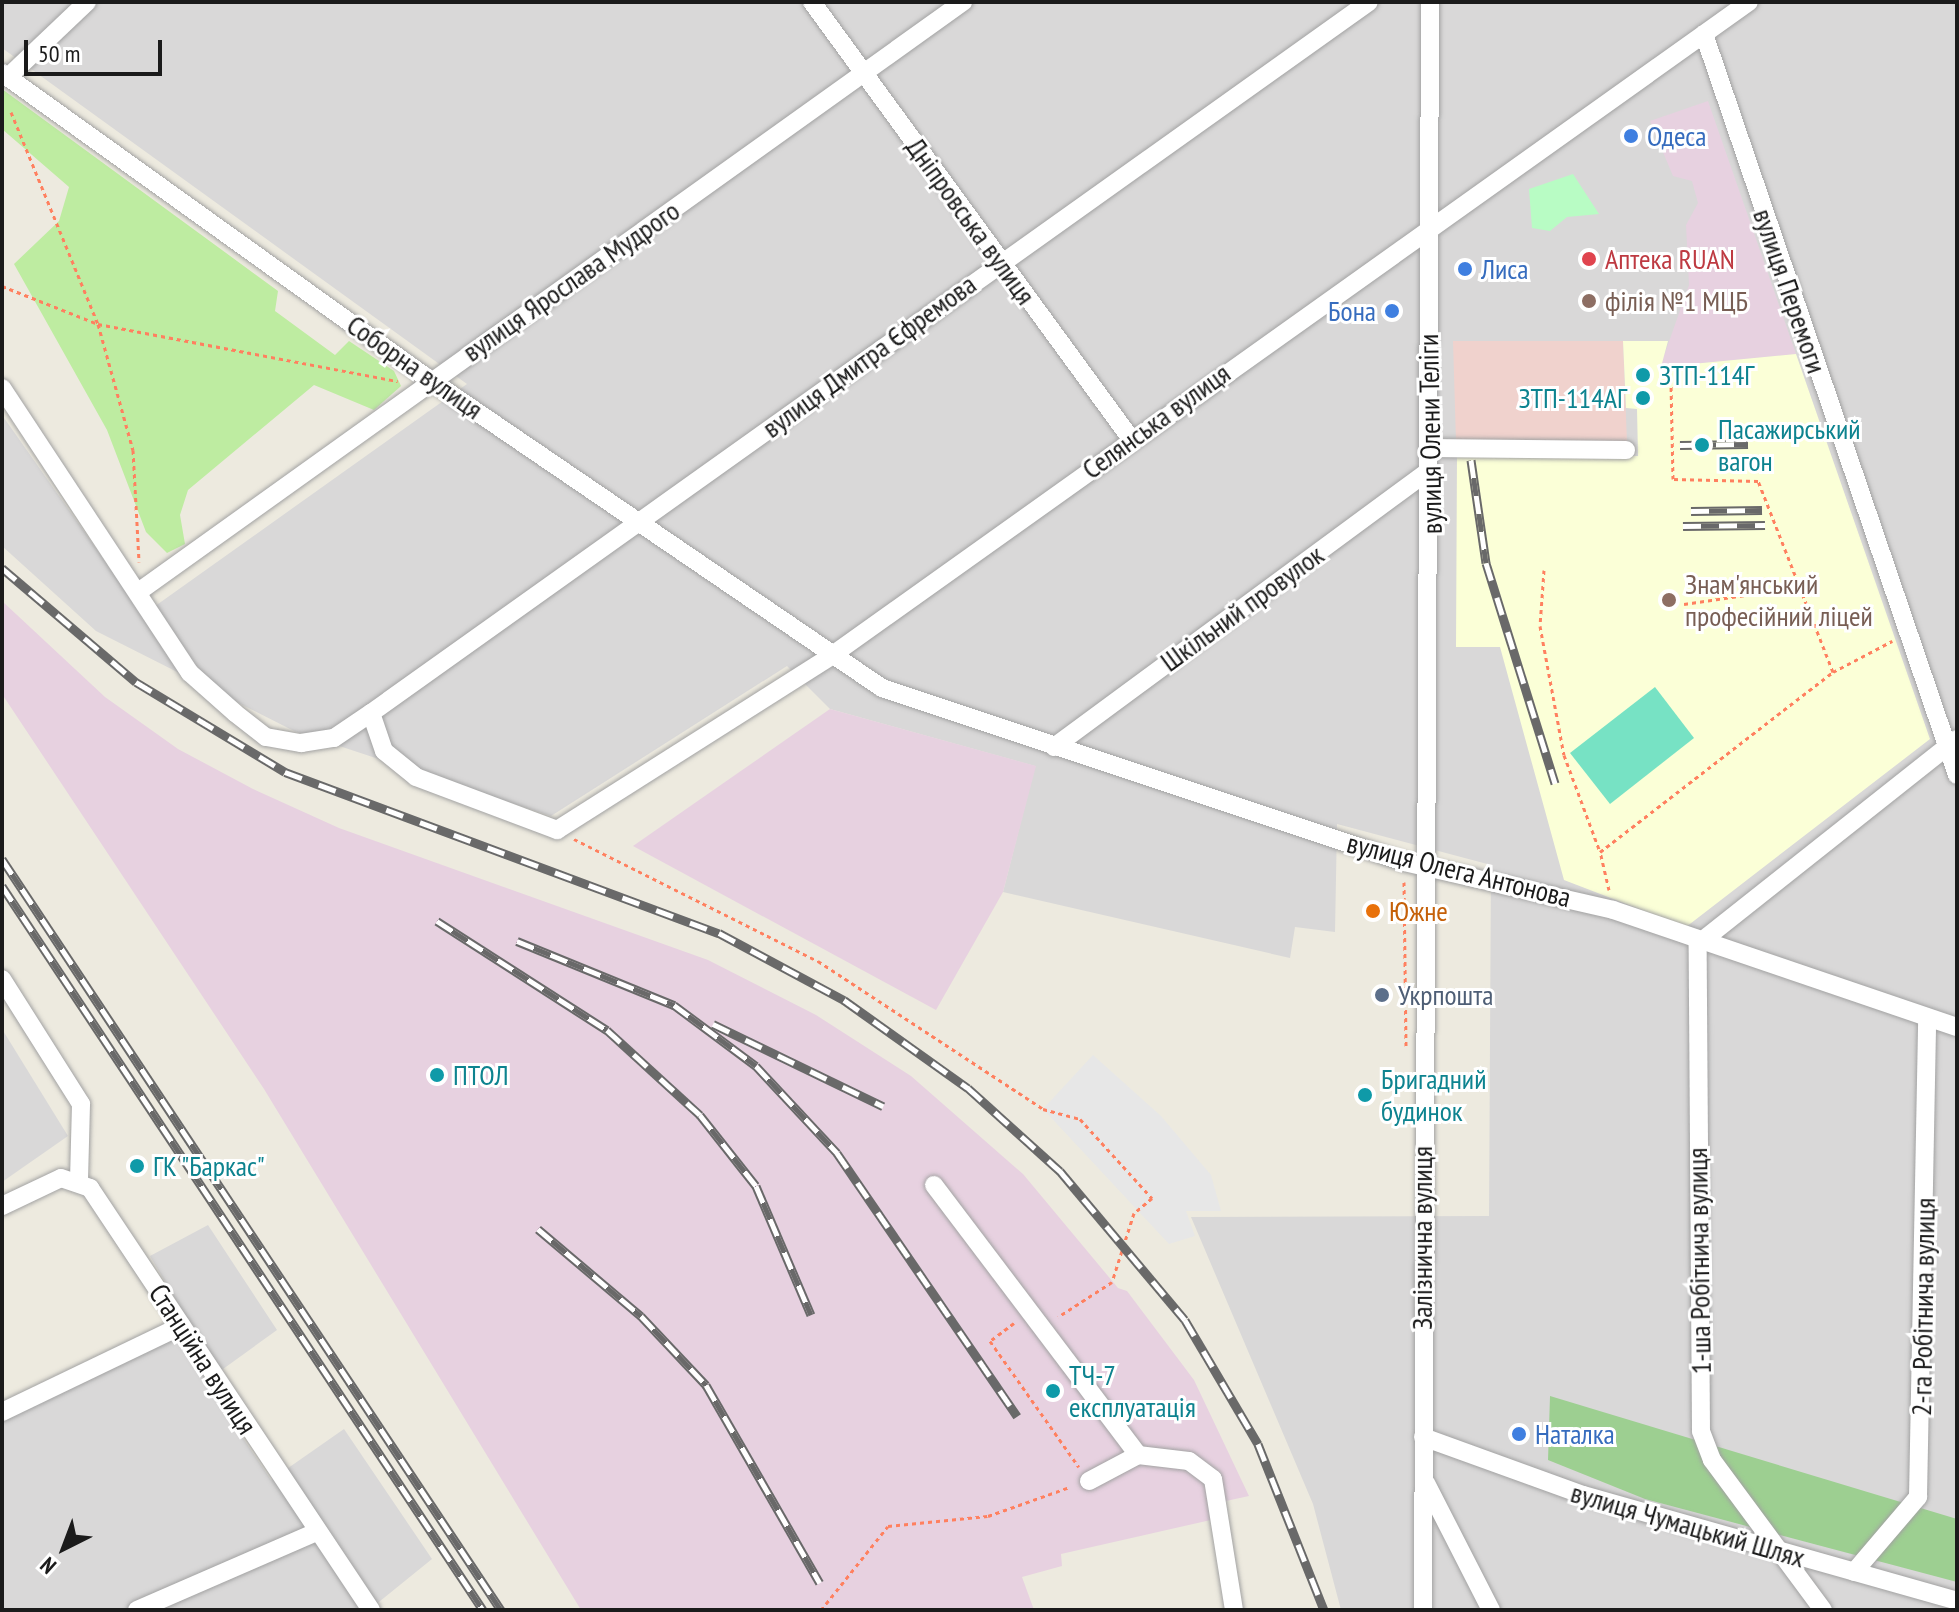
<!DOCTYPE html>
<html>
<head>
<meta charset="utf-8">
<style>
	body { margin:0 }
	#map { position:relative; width:1959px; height:1612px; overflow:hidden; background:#edeadf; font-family:"PT Sans Narrow",sans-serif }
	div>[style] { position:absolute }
	.residential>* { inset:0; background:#d9d8d8 }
	.commercial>* { inset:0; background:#f0d2cd }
	.industrial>* { inset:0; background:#e7d1e0 }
	.education>* { inset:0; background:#fbffd7 }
	.grass>* { inset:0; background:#beeca1 }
	.forest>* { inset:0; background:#9dcf91 }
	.park>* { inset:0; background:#b8fcc4 }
	.pitch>* { inset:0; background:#77e2c4 }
	.parking>* { inset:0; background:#e7e7e7 }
	.path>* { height:3px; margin-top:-1.5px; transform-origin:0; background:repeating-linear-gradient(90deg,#ff805f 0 4px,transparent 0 8px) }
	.roads { filter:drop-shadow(0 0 2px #a2a2a2) drop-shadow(0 0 2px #a2a2a2) }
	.minor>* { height:18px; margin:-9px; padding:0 9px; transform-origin:9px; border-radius:9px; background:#fff }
	.rail>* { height:9px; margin-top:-4.5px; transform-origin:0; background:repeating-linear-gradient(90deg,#fff 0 18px,#696969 0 36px); box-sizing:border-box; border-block:2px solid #696969 }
	.dots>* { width:22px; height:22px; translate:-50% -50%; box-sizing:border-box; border:4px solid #fff; border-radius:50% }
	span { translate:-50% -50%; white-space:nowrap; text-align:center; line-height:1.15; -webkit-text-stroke:6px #fff; paint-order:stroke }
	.shop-label { font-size:28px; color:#366cbe }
	.left { translate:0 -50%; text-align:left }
	.right { translate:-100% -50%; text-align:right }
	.street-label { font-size:28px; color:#1b1b1b }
	.health-label { font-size:28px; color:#be3a42 }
	.education-label { font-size:28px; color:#785e54 }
	.culture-label { font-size:28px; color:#0d838f }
	.food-label { font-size:28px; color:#c56008 }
	.service-label { font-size:28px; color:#4e5e75 }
	.frame { position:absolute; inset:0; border:4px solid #1b1b1b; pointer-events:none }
	.north { position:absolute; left:24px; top:1508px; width:80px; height:80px; -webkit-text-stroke:6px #fff; paint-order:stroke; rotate:222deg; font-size:22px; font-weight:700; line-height:32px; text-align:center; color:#1b1b1b }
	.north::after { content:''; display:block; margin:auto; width:28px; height:36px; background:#1b1b1b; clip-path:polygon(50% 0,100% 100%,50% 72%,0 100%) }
	.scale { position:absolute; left:24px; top:40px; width:138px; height:36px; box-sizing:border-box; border:4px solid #1b1b1b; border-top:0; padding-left:10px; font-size:24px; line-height:28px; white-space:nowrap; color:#1b1b1b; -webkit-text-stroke:6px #fff; paint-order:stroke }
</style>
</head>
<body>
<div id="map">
	<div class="residential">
		<i style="clip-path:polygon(2px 2px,1957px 2px,1957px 1610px,1341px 1610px,1313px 1504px,1191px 1217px,1489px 1216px,1491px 865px,1337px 824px,1335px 932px,1295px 927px,1290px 958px,1003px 892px,1035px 766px,830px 709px,787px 666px,551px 816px,294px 731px,96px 631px,2px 546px,2px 415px,121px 584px,151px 609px,467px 384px,2px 48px)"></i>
		<i style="clip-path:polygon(2px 1029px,68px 1136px,2px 1182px)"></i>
		<i style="clip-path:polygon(208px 1225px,277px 1330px,205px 1382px,271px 1480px,344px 1429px,432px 1559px,369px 1610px,2px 1610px,2px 1418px,193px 1329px,150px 1256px)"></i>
	</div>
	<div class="commercial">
		<i style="clip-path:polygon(1453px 341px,1623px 341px,1627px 442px,1456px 442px)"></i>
	</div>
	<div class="industrial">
		<i style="clip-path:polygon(1708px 101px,1796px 354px,1660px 367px,1689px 285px,1686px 225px,1698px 203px,1692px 181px,1673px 176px,1650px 121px)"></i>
		<i style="clip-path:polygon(2px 601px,105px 697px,178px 749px,253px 789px,339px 828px,708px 960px,816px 1015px,911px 1076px,1023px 1174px,1118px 1288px,1127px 1291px,1194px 1380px,1249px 1496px,1226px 1501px,1224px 1517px,1061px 1554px,1062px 1566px,1022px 1577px,1034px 1610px,581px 1610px,264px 1089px,2px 694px)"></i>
		<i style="clip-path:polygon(830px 709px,1036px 766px,1003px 892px,936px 1010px,633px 846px)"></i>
	</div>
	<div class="education">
		<i style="clip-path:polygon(1623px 341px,1668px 341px,1661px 367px,1796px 354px,1930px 739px,1686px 927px,1564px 880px,1500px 647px,1456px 647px,1457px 454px,1638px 456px,1637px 409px,1626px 408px)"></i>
	</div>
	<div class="grass">
		<i style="clip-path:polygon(2px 89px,278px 291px,275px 311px,335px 355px,349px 341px,394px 371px,401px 386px,374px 410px,314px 385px,188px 490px,180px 515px,185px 544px,167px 553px,146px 532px,107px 430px,14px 264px,59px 221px,69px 187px,2px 129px)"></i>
	</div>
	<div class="forest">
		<i style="clip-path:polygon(1550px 1396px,1957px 1519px,1957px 1582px,1645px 1499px,1548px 1460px)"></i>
	</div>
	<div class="park">
		<i style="clip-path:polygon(1573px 174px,1599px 214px,1567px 217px,1550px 231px,1532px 228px,1529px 189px)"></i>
	</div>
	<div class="pitch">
		<i style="clip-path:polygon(1655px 687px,1694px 738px,1610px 804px,1570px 753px)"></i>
	</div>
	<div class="parking">
		<i style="clip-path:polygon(1093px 1055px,1161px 1116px,1211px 1175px,1221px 1211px,1186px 1211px,1195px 1236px,1169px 1244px,1043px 1109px)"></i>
	</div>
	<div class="path">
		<i style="left:11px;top:112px;width:229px;rotate:67.7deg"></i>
		<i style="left:98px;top:324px;width:131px;rotate:74.5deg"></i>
		<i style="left:133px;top:450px;width:112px;rotate:86.9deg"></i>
		<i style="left:2px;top:286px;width:103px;rotate:21.6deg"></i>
		<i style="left:98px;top:324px;width:305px;rotate:10.8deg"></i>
		<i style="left:1544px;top:570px;width:56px;rotate:94.1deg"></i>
		<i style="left:1540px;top:626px;width:131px;rotate:79.5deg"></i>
		<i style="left:1564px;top:755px;width:103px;rotate:69.6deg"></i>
		<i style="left:1684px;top:604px;width:117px;rotate:-8.3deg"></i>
		<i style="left:1833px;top:672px;width:67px;rotate:-27.7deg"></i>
		<i style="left:574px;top:839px;width:273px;rotate:26.6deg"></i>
		<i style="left:818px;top:961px;width:269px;rotate:33.3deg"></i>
		<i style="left:1043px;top:1109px;width:38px;rotate:15deg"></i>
		<i style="left:1080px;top:1119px;width:107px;rotate:47.7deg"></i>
		<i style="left:1152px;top:1198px;width:23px;rotate:140deg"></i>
		<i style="left:1134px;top:1213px;width:72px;rotate:107.7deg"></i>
		<i style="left:1112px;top:1282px;width:64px;rotate:147.1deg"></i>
		<i style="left:1404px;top:882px;width:164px;rotate:89.3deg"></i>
		<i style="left:1609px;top:890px;width:39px;rotate:-103deg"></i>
		<i style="left:1600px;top:852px;width:294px;rotate:-37.7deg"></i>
		<i style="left:1833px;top:672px;width:205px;rotate:-111.4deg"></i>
		<i style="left:1758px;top:481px;width:85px;rotate:-178.7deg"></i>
		<i style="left:1673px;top:479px;width:96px;rotate:-91.2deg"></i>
		<i style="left:1014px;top:1323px;width:30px;rotate:143deg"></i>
		<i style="left:990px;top:1341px;width:154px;rotate:54.8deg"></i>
		<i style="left:821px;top:1610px;width:107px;rotate:-51.4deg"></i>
		<i style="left:888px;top:1526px;width:100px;rotate:-5.7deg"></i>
		<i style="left:988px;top:1516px;width:87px;rotate:-19.5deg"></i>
	</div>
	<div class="roads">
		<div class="minor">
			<i style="left:812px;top:2px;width:541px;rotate:53.87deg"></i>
			<i style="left:1704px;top:34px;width:783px;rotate:71.15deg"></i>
			<i style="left:2px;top:73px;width:527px;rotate:35.65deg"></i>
			<i style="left:430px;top:380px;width:547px;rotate:34.27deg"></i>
			<i style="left:882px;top:688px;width:550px;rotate:18.43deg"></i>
			<i style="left:1404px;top:862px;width:214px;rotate:12.9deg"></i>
			<i style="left:1613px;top:910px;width:363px;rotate:18.8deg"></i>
			<i style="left:8px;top:77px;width:109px;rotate:-43.5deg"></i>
			<i style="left:2px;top:388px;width:341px;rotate:56.6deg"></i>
			<i style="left:190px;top:673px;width:60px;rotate:41.6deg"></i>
			<i style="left:235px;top:713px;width:39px;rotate:38deg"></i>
			<i style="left:266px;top:737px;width:36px;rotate:10deg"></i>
			<i style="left:301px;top:743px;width:33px;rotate:-9deg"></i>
			<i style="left:334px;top:738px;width:45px;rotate:-34deg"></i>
			<i style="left:371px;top:713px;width:40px;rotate:71.1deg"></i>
			<i style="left:384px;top:751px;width:41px;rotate:39.1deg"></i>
			<i style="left:416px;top:777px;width:151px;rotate:20.6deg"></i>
			<i style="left:557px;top:830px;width:325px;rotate:-32.4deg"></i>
			<i style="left:831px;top:656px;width:1127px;rotate:-35.47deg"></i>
			<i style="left:1429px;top:448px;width:197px;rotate:0.6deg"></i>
			<i style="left:141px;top:590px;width:1011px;rotate:-35.58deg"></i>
			<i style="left:371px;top:713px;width:1225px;rotate:-35.47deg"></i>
			<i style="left:1054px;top:747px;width:467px;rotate:-36.4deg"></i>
			<i style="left:2px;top:979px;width:148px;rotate:57.7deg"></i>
			<i style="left:81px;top:1104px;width:76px;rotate:91.5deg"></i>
			<i style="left:934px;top:1185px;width:338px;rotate:52.9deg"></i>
			<i style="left:1138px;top:1455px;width:51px;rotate:6.7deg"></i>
			<i style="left:1189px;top:1461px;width:30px;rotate:37deg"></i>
			<i style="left:1213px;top:1479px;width:133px;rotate:80.9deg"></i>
			<i style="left:2px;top:1206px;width:65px;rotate:-25.4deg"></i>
			<i style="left:61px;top:1178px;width:31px;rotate:19deg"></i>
			<i style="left:90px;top:1188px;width:507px;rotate:56.34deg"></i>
			<i style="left:2px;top:1412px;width:199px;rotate:-25.7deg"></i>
			<i style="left:1423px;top:1437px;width:170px;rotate:19.9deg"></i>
			<i style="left:1583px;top:1495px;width:389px;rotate:15.8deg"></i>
			<i style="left:1089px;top:1481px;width:55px;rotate:-28deg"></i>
			<i style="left:1426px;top:1483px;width:143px;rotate:62.9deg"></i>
			<i style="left:1854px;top:1572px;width:99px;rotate:-49.5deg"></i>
			<i style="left:1918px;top:1497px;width:479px;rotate:-88.9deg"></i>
			<i style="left:137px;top:1610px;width:195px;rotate:-23.5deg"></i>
			<i style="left:1423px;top:1610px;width:1608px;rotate:-89.75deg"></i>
			<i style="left:1823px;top:1610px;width:187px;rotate:-126.5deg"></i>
			<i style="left:1712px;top:1460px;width:31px;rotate:-111deg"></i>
			<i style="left:1701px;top:1431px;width:487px;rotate:-90.4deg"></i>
			<i style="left:1698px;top:944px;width:330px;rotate:-38.4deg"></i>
		</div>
	</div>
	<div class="rail">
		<i style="left:1680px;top:445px;width:68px;rotate:-0.8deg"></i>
		<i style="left:1471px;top:460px;width:104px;rotate:81.7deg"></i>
		<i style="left:1486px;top:563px;width:231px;rotate:72.6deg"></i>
		<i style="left:1691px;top:511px;width:71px;rotate:-0.8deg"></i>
		<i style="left:1683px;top:526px;width:82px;rotate:-0.7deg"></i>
		<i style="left:2px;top:568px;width:176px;rotate:40.4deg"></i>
		<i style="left:136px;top:682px;width:174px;rotate:31.1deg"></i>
		<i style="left:285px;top:772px;width:463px;rotate:20.4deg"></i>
		<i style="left:719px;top:933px;width:142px;rotate:28.2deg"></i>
		<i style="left:844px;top:1000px;width:152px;rotate:35.4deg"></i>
		<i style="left:968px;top:1088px;width:124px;rotate:42.1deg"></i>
		<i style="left:1060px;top:1171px;width:194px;rotate:50deg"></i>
		<i style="left:1185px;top:1320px;width:144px;rotate:59.5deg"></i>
		<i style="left:1258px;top:1444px;width:179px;rotate:68.3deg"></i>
		<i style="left:2px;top:859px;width:902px;rotate:56.4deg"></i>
		<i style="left:2px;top:886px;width:869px;rotate:56.4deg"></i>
		<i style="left:437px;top:921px;width:202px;rotate:32.7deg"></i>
		<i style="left:607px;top:1030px;width:126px;rotate:42.4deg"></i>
		<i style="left:700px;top:1115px;width:90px;rotate:51.7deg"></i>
		<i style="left:756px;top:1186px;width:140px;rotate:66.9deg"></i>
		<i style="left:517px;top:941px;width:170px;rotate:22.2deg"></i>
		<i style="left:674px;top:1005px;width:102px;rotate:36.6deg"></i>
		<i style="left:756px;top:1066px;width:119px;rotate:47deg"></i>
		<i style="left:837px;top:1153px;width:319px;rotate:55.6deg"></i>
		<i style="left:713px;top:1024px;width:189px;rotate:25.8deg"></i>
		<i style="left:538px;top:1229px;width:135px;rotate:40.2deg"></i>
		<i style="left:641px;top:1316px;width:95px;rotate:46.7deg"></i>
		<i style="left:706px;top:1385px;width:228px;rotate:60.1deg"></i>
	</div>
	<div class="dots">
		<i style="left:1631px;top:136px;background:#3f7fe0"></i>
		<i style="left:1589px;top:259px;background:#e0444e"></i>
		<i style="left:1465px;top:269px;background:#3f7fe0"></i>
		<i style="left:1589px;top:301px;background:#8d6e63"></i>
		<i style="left:1392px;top:311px;background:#3f7fe0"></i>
		<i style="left:1643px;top:375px;background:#0f9aa8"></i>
		<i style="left:1643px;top:398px;background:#0f9aa8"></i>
		<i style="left:1702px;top:445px;background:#0f9aa8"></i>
		<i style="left:1669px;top:600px;background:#8d6e63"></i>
		<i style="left:1373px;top:911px;background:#e8710a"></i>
		<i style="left:1382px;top:995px;background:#5c6f8a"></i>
		<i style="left:437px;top:1075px;background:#0f9aa8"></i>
		<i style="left:1365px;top:1095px;background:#0f9aa8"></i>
		<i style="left:137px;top:1166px;background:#0f9aa8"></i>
		<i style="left:1053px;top:1391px;background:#0f9aa8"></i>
		<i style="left:1519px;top:1434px;background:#3f7fe0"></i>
	</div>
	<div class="shop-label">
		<span class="left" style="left:1647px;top:136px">Одеса</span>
		<span class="left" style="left:1481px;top:269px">Лиса</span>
		<span class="right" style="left:1376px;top:311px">Бона</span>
		<span class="left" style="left:1535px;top:1434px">Наталка</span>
	</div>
	<div class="street-label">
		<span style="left:971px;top:221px;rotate:54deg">Дніпровська вулиця</span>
		<span style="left:571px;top:281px;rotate:-35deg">вулиця Ярослава Мудрого</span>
		<span style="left:1790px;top:291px;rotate:71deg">вулиця Перемоги</span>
		<span style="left:869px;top:356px;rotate:-36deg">вулиця Дмитра Єфремова</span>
		<span style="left:415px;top:367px;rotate:35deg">Соборна вулиця</span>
		<span style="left:1156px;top:421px;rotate:-36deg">Селянська вулиця</span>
		<span style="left:1430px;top:434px;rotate:-91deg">вулиця Олени Теліги</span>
		<span style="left:1242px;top:608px;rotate:-36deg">Шкільний провулок</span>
		<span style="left:1459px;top:870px;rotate:14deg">вулиця Олега Антонова</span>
		<span style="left:1422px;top:1238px;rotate:-90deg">Залізнична вулиця</span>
		<span style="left:1699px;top:1261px;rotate:-91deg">1-ша Робітнича вулиця</span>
		<span style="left:1923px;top:1307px;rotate:-89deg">2-га Робітнича вулиця</span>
		<span style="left:203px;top:1359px;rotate:57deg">Станційна вулиця</span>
		<span style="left:1688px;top:1525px;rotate:16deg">вулиця Чумацький Шлях</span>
	</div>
	<div class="health-label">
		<span class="left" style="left:1605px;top:259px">Аптека RUAN</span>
	</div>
	<div class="education-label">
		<span class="left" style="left:1605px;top:301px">філія №1 МЦБ</span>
		<span class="left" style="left:1685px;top:600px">Знам'янський<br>професійний ліцей</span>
	</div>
	<div class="culture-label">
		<span class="left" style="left:1659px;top:375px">ЗТП-114Г</span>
		<span class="right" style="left:1627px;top:398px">ЗТП-114АГ</span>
		<span class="left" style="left:1718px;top:445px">Пасажирський<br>вагон</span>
		<span class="left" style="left:453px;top:1075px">ПТОЛ</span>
		<span class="left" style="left:1381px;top:1095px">Бригадний<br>будинок</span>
		<span class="left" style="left:153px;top:1166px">ГК "Баркас"</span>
		<span class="left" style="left:1069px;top:1391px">ТЧ-7<br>експлуатація</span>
	</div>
	<div class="food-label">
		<span class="left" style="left:1389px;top:911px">Южне</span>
	</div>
	<div class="service-label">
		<span class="left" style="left:1398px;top:995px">Укрпошта</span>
	</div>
	<div class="frame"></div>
	<div class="north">N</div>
	<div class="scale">50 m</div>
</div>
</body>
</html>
